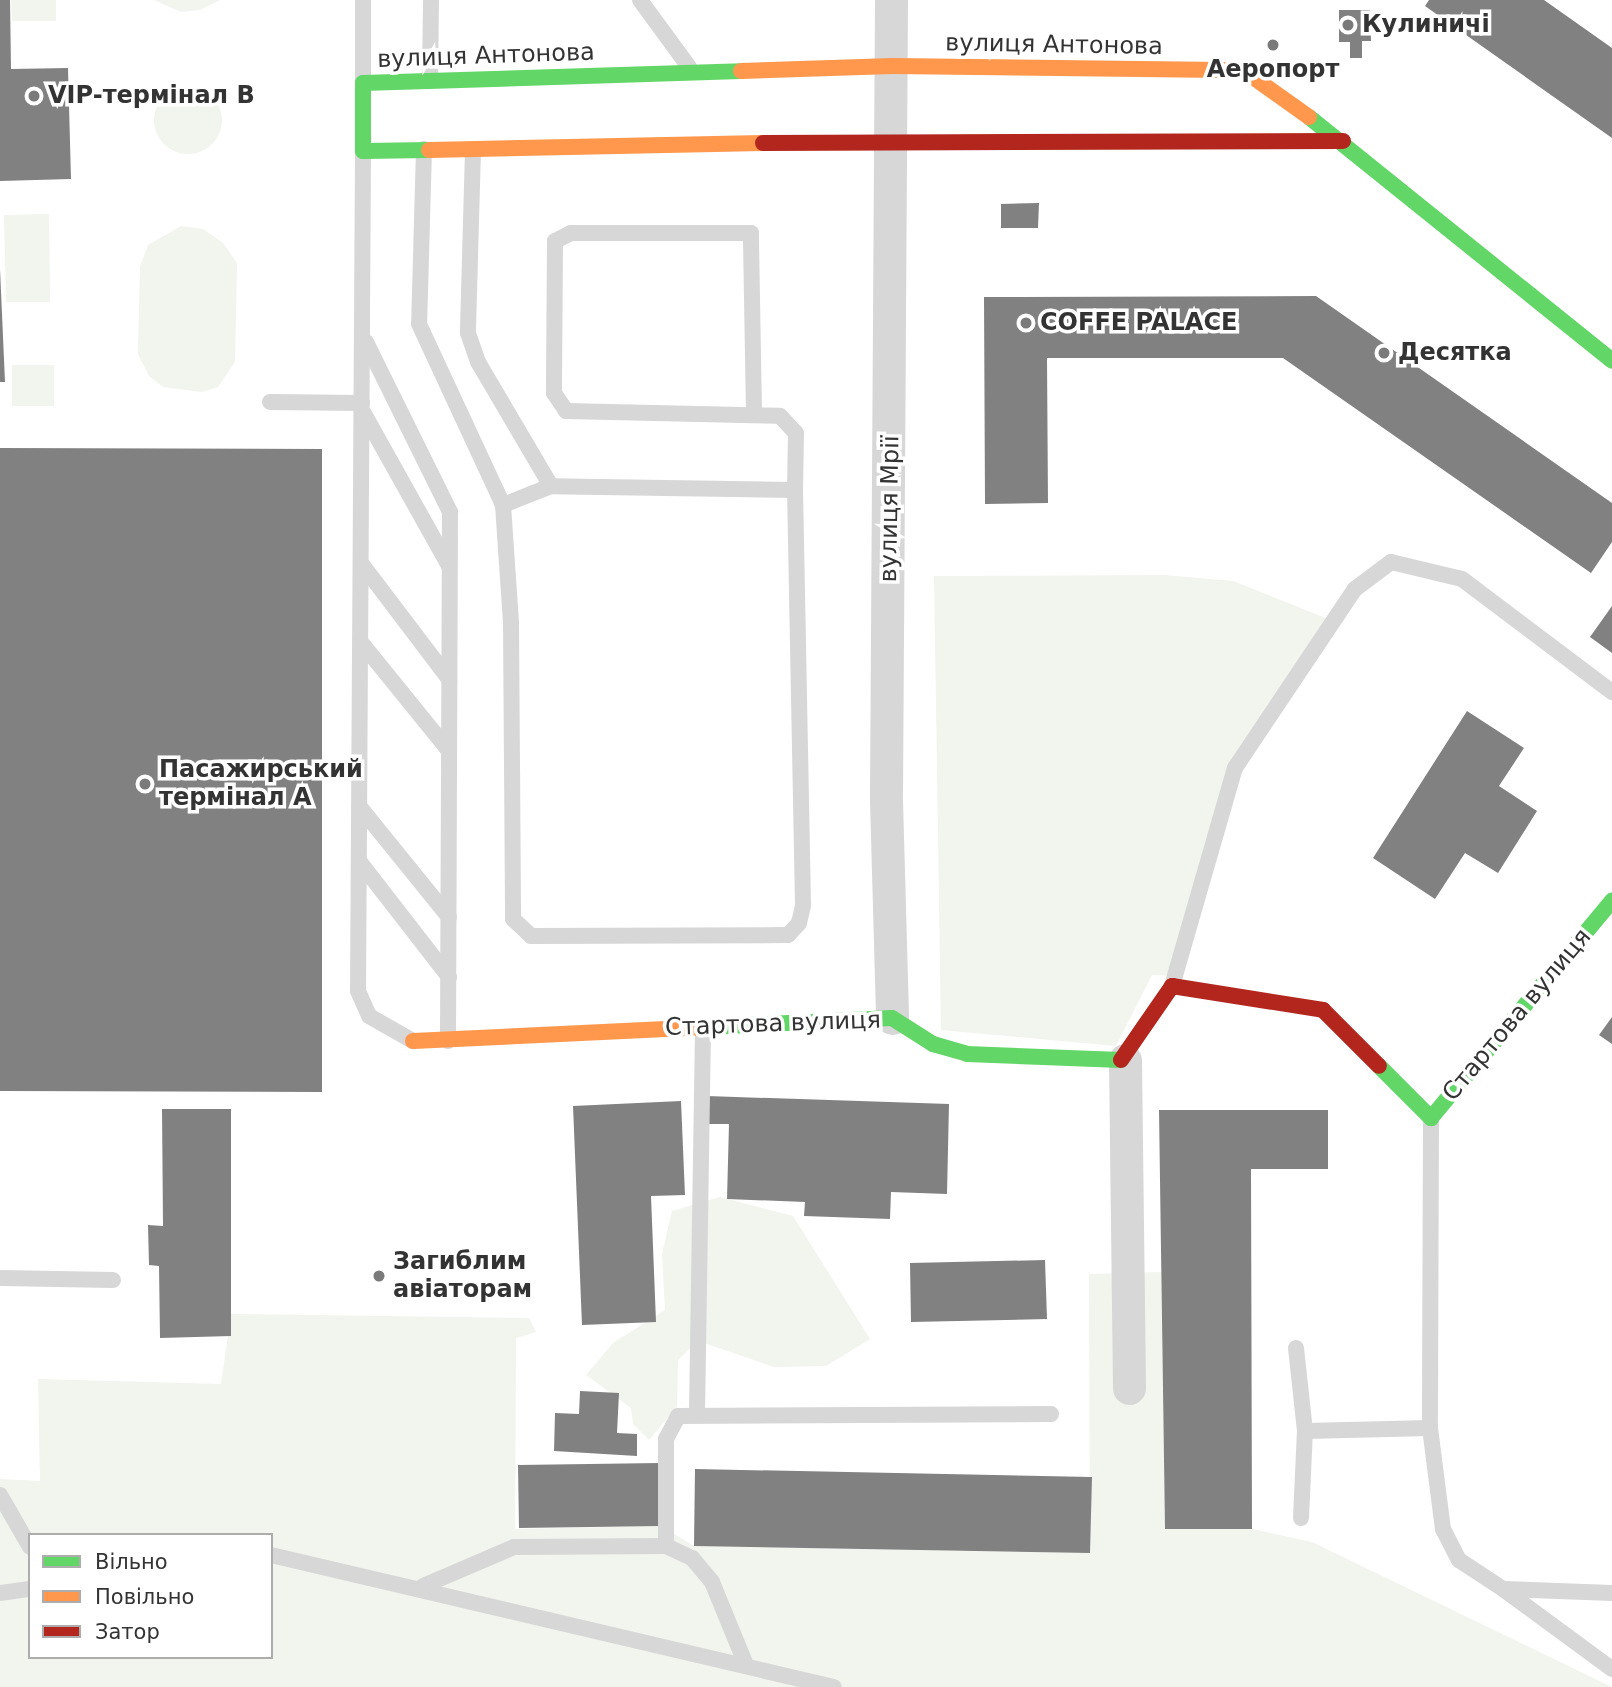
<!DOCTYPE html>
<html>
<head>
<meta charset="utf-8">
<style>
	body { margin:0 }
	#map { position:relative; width:1612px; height:1687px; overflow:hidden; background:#fff; font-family:"DejaVu Sans",sans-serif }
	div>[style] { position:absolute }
	.green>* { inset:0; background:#f1f5ed }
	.round { border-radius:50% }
	.building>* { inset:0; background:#818181 }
	.lane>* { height:16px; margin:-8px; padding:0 8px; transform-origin:8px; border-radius:8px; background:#d7d7d7 }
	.street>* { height:33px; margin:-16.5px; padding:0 16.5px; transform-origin:16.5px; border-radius:16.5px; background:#d7d7d7 }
	.fast>* { height:16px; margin:-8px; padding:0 8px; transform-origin:8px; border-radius:8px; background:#63d668 }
	.slow>* { height:16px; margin:-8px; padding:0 8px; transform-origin:8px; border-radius:8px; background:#ff974d }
	.jam>* { height:16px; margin:-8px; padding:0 8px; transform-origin:8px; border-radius:8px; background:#b3261e }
	.dots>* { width:19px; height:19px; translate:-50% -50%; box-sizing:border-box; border:4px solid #fff; border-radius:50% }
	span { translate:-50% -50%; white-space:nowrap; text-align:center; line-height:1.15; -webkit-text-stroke:7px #fff; paint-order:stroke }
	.poi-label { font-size:24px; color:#333; font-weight:700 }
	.left { translate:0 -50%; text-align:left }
	.street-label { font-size:24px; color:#333 }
	.legend { position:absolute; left:28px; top:1533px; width:245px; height:126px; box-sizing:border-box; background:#fff; border:2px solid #adadad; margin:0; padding:9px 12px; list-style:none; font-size:21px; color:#333 }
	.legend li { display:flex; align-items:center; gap:14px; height:35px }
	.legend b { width:35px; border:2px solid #adadad }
</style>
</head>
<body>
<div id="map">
	<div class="green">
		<i style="clip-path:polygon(11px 0,56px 0,56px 21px,12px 21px)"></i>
		<i style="clip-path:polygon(154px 0,220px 0,200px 10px,181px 12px)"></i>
		<i class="round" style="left:154px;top:86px;width:68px;height:68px"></i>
		<i style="clip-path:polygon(49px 214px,50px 302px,6px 302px,4px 215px)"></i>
		<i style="clip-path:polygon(181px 226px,203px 229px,223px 243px,237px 263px,235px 362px,218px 387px,202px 392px,163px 387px,149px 376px,138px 354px,140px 267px,148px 245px)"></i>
		<i style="clip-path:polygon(12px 365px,54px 365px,54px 406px,12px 406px)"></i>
		<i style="clip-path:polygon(1164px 575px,1233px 581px,1333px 621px,1235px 768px,1175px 976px,1152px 975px,1116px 1046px,941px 1030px,934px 576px)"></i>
		<i style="clip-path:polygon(720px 1197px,793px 1216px,870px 1339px,826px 1366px,774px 1367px,698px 1341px,678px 1360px,677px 1407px,649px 1440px,633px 1424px,631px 1408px,586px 1375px,613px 1343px,665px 1310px,662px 1254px,672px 1211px)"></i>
		<i style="clip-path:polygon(evenodd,1161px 1272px,1165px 1529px,1252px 1529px,1312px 1542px,1612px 1687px,0 1687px,0 1479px,40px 1481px,38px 1379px,221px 1384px,231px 1314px,529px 1318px,536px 1332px,516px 1338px,515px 1529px,661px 1526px,694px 1546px,1090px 1553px,1089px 1274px,1161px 1272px,30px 1535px,271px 1535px,271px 1657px,30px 1657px,30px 1535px)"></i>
	</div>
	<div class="building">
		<i style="clip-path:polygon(0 0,10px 0,11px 69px,68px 68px,71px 179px,0 181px)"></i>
		<i style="clip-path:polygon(1429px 0,1544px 0,1612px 48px,1612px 138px,1425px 6px)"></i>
		<i style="clip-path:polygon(1339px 10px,1370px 10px,1371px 41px,1362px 41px,1362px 58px,1350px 58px,1350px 42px,1339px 42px)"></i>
		<i style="clip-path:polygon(1039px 203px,1038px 228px,1001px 228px,1001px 204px)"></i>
		<i style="clip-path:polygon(0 269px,5px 382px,0 382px)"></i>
		<i style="clip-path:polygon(1316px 296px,1612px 503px,1612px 542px,1591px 573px,1283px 358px,1047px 358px,1048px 503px,985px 504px,984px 297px)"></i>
		<i style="clip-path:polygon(0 448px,322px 449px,322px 1092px,0 1091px)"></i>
		<i style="clip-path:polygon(1612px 606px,1612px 653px,1590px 637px)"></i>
		<i style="clip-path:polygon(1467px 711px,1524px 748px,1499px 786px,1537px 811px,1498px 873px,1465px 853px,1435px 899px,1373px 858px)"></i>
		<i style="clip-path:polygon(1612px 1017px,1612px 1044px,1599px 1035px)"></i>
		<i style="clip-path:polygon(707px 1096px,949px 1104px,947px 1194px,891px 1192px,890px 1219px,804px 1216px,805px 1202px,727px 1199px,729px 1124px,706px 1124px)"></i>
		<i style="clip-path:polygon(681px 1101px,685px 1195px,651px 1196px,656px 1322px,582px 1325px,573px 1106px)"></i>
		<i style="clip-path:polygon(162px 1109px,231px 1109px,231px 1336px,160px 1338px,159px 1266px,149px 1265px,148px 1225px,163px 1226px)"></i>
		<i style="clip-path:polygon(1159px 1110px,1328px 1110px,1328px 1169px,1251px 1169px,1252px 1529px,1165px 1529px)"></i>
		<i style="clip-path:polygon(1045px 1260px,1047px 1319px,911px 1322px,910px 1263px)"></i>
		<i style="clip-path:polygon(580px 1391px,619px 1393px,617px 1433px,637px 1434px,637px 1456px,554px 1451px,555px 1413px,579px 1414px)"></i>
		<i style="clip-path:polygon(660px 1463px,661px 1526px,519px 1528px,518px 1465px)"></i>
		<i style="clip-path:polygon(695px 1469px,1092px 1477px,1090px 1553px,694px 1546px)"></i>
	</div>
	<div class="lane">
		<i style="left:640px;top:0;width:83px;rotate:53.8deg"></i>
		<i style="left:430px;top:81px;width:81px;rotate:-89.3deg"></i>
		<i style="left:363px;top:83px;width:83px;rotate:-90deg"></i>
		<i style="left:424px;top:149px;width:175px;rotate:91.6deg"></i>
		<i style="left:419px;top:324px;width:200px;rotate:65.1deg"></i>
		<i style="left:503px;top:505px;width:117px;rotate:86.1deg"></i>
		<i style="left:511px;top:622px;width:297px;rotate:89.6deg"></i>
		<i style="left:513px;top:919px;width:25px;rotate:43deg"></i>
		<i style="left:531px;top:936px;width:257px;rotate:-0.2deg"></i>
		<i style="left:788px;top:935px;width:16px;rotate:-47deg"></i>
		<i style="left:799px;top:923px;width:18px;rotate:-77deg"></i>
		<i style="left:803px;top:905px;width:415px;rotate:-91.1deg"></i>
		<i style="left:795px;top:490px;width:244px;rotate:-179.1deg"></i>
		<i style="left:551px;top:486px;width:52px;rotate:158.4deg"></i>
		<i style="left:473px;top:150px;width:183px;rotate:91.6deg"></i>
		<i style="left:468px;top:333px;width:31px;rotate:71deg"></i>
		<i style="left:478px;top:362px;width:144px;rotate:59.5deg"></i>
		<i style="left:363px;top:151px;width:840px;rotate:90.34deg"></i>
		<i style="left:358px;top:991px;width:27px;rotate:66deg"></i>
		<i style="left:369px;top:1016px;width:51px;rotate:29.6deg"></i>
		<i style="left:366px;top:342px;width:190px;rotate:63.7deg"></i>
		<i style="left:450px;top:512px;width:529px;rotate:90.22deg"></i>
		<i style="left:270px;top:402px;width:92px;rotate:0.6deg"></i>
		<i style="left:363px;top:412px;width:176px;rotate:60.8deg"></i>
		<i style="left:754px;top:413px;width:180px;rotate:-91deg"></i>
		<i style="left:751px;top:233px;width:180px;rotate:180deg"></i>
		<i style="left:571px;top:233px;width:18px;rotate:153deg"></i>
		<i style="left:555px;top:241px;width:152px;rotate:90.4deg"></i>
		<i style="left:554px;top:393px;width:22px;rotate:56deg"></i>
		<i style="left:566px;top:411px;width:214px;rotate:1.3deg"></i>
		<i style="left:780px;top:416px;width:23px;rotate:47deg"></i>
		<i style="left:796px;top:433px;width:57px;rotate:91deg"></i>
		<i style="left:361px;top:563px;width:146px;rotate:52.8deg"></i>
		<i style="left:360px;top:641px;width:141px;rotate:51deg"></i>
		<i style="left:359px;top:806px;width:143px;rotate:51deg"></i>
		<i style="left:359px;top:861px;width:147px;rotate:52.2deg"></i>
		<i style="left:1172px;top:986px;width:227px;rotate:-73.9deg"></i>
		<i style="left:1235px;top:768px;width:216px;rotate:-56.2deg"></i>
		<i style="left:1355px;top:589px;width:45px;rotate:-36.9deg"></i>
		<i style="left:1391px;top:562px;width:73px;rotate:13.5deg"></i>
		<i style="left:1462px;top:579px;width:188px;rotate:37deg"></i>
		<i style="left:1431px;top:1118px;width:310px;rotate:90.2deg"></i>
		<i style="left:1430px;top:1428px;width:102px;rotate:82.7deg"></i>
		<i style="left:1443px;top:1529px;width:35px;rotate:63deg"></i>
		<i style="left:1459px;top:1560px;width:53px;rotate:33.4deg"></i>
		<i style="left:1503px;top:1589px;width:109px;rotate:2.1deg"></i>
		<i style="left:0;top:1278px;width:113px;rotate:1deg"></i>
		<i style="left:1296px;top:1348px;width:83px;rotate:83.8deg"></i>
		<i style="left:697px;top:1412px;width:386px;rotate:-89.1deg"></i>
		<i style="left:0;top:1495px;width:60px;rotate:60deg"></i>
		<i style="left:1301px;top:1518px;width:87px;rotate:-87.4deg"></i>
		<i style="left:1305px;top:1431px;width:125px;rotate:-1.4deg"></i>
		<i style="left:666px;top:1546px;width:107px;rotate:-90deg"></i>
		<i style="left:666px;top:1439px;width:26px;rotate:-62deg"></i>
		<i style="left:678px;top:1416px;width:373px;rotate:-0.3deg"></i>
		<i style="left:271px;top:1555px;width:578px;rotate:13.2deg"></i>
		<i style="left:423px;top:1586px;width:99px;rotate:-23.2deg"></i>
		<i style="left:514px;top:1547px;width:152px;rotate:-0.4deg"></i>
		<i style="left:666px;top:1546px;width:29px;rotate:25deg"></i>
		<i style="left:692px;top:1558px;width:31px;rotate:50deg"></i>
		<i style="left:712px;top:1582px;width:90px;rotate:67.7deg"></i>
		<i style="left:1503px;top:1589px;width:135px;rotate:36.3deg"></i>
		<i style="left:0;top:1593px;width:30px;rotate:-8deg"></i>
	</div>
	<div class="street">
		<i style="left:891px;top:0;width:800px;rotate:90.36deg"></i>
		<i style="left:886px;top:800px;width:218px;rotate:88.4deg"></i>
		<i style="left:1125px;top:1060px;width:328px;rotate:89.3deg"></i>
	</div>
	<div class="fast">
		<i style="left:1309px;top:117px;width:389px;rotate:38.8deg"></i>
		<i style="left:429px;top:150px;width:66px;rotate:179.1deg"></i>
		<i style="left:363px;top:151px;width:68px;rotate:-90deg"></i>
		<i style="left:363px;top:83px;width:378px;rotate:-1.8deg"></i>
		<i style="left:708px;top:1027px;width:184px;rotate:-2.8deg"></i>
		<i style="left:892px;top:1018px;width:49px;rotate:32.4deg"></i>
		<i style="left:933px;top:1044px;width:35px;rotate:16deg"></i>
		<i style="left:967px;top:1054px;width:154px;rotate:2.2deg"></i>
		<i style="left:1379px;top:1066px;width:74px;rotate:45deg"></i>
		<i style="left:1431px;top:1118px;width:283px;rotate:-50.2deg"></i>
	</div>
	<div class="slow">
		<i style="left:741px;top:71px;width:151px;rotate:-1.9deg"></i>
		<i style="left:892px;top:66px;width:351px;rotate:0.7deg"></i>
		<i style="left:1243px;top:70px;width:81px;rotate:35.5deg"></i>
		<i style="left:429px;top:150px;width:334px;rotate:-1.2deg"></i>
		<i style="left:413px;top:1041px;width:295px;rotate:-2.7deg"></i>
	</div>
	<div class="jam">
		<i style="left:763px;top:143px;width:580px;rotate:-0.2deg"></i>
		<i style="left:1121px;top:1060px;width:90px;rotate:-55.4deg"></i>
		<i style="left:1172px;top:986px;width:153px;rotate:9deg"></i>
		<i style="left:1323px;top:1010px;width:79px;rotate:45deg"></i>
	</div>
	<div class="dots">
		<i style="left:1348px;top:25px;background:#7a7a7a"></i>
		<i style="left:1273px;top:45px;background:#7a7a7a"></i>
		<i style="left:34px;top:96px;background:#7a7a7a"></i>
		<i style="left:1026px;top:323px;background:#7a7a7a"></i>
		<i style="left:1384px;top:353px;background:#7a7a7a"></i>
		<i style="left:145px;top:784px;background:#7a7a7a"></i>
		<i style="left:379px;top:1276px;background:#7a7a7a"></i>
	</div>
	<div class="poi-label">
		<span class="left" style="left:1362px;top:25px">Кулиничі</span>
		<span style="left:1273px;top:70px">Аеропорт</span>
		<span class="left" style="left:48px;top:96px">VIP-термінал B</span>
		<span class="left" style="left:1040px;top:323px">COFFE PALACE</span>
		<span class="left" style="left:1398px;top:353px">Десятка</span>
		<span class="left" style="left:159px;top:784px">Пасажирський<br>термінал A</span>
		<span class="left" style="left:393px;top:1276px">Загиблим<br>авіаторам</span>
	</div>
	<div class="street-label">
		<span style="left:1054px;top:45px;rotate:1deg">вулиця Антонова</span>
		<span style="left:486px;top:56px;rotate:-2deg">вулиця Антонова</span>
		<span style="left:890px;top:509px;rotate:-89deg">вулиця Мрії</span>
		<span style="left:1517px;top:1015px;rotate:-50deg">Стартова вулиця</span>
		<span style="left:773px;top:1024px;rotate:-2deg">Стартова вулиця</span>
	</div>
	<ul class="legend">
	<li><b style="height:9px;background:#63d668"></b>Вільно</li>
	<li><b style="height:9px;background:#ff974d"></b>Повільно</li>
	<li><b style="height:9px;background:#b3261e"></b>Затор</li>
	</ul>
</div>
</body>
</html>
